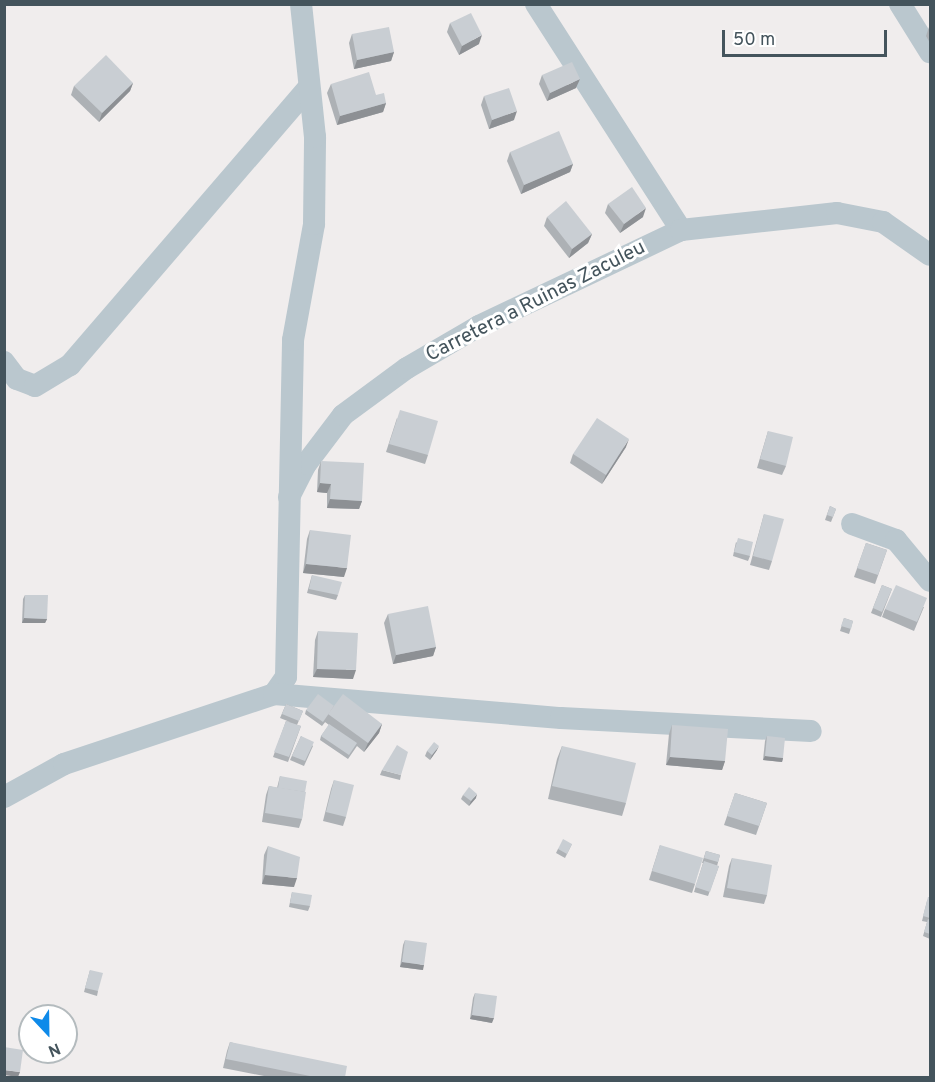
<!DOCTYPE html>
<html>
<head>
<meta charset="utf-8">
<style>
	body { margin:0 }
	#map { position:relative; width:935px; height:1082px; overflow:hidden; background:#f0eded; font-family:Overpass,sans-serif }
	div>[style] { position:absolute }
	.minor>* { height:22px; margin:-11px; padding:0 11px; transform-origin:11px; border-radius:11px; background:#bac7ce }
	.wall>* { inset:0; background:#adb1b5 }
	.shaded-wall>* { inset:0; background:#8d9094 }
	.building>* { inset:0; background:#c9ced3 }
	span { translate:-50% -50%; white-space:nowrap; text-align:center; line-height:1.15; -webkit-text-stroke:6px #fff; paint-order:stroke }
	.street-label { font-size:20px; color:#44545c }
	.frame { position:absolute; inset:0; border:6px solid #44545c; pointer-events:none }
	.north { position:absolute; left:18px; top:1004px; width:60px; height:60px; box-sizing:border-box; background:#fff; border:2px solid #b4bbbe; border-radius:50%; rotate:158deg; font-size:16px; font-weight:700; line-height:24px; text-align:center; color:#44545c }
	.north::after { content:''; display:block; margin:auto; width:21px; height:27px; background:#0e8ae9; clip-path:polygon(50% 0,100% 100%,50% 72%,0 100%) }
	.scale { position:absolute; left:722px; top:30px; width:165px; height:27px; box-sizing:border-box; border:3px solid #44545c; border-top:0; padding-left:8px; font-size:18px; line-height:21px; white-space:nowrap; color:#44545c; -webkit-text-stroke:4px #fff; paint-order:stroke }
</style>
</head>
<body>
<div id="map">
	<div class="minor">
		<i style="left:536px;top:4px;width:269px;rotate:57.3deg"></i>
		<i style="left:900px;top:4px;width:57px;rotate:58deg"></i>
		<i style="left:4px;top:362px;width:21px;rotate:53deg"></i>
		<i style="left:17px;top:379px;width:19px;rotate:21deg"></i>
		<i style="left:35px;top:386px;width:41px;rotate:-31deg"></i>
		<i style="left:70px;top:365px;width:364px;rotate:-49.3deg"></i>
		<i style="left:289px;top:497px;width:37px;rotate:-63deg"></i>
		<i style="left:306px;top:464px;width:61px;rotate:-52.9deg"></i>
		<i style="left:343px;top:415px;width:79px;rotate:-36.3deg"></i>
		<i style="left:407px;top:368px;width:83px;rotate:-30.3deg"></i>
		<i style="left:479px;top:326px;width:224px;rotate:-25.4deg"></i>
		<i style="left:681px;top:230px;width:157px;rotate:-6.2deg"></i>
		<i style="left:837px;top:213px;width:47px;rotate:11.1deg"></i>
		<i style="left:883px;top:222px;width:57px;rotate:35.1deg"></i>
		<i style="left:852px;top:524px;width:47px;rotate:20deg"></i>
		<i style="left:896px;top:540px;width:53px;rotate:50.3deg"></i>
		<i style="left:274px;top:694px;width:21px;rotate:-55deg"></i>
		<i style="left:286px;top:677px;width:337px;rotate:-88.8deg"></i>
		<i style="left:293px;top:340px;width:118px;rotate:-79.7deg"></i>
		<i style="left:314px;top:224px;width:87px;rotate:-89.3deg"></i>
		<i style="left:315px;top:137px;width:134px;rotate:-96deg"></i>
		<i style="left:4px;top:797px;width:68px;rotate:-28.8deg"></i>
		<i style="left:64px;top:764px;width:221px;rotate:-18.4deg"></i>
		<i style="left:274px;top:694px;width:288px;rotate:4.8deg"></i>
		<i style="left:561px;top:718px;width:250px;rotate:3deg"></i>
	</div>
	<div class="wall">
		<i style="clip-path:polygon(450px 23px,479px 44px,459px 55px,447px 32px)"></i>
		<i style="clip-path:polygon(929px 27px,930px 27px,930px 43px,926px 36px)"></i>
		<i style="clip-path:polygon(352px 34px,394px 52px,391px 61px,354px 69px,349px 43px)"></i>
		<i style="clip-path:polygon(542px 75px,576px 88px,547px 101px,539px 84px)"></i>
		<i style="clip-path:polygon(133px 83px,130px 91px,99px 122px,71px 95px,74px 86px)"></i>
		<i style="clip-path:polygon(331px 84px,376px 95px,386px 103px,383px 112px,337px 125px,327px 93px)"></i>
		<i style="clip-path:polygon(484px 96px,514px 120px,489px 129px,481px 105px)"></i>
		<i style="clip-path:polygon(510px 152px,573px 164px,570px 172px,521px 194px,507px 161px)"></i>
		<i style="clip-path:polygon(608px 204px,643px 217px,620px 233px,605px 213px)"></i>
		<i style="clip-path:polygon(547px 217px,592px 234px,588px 243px,569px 258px,544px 226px)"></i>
		<i style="clip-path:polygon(397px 418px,428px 455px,425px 464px,386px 452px)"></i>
		<i style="clip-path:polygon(768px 431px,786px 466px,782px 475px,757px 468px)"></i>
		<i style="clip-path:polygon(626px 447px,602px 484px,570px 463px,573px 454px)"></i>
		<i style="clip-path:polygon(321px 461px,362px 501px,359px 509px,327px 508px,327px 493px,317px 492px,318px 470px)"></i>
		<i style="clip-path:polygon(830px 506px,836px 509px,831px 522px,825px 520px)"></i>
		<i style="clip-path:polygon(764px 514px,772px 561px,769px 570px,750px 565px)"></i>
		<i style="clip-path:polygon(310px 530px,344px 577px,303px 573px,307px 539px)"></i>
		<i style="clip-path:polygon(736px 542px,750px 556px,748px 561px,733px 556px)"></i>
		<i style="clip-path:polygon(866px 543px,887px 550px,875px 584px,854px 577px)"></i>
		<i style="clip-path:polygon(312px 575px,338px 595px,336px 600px,307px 593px)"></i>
		<i style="clip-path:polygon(882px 585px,892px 589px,881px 617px,871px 613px)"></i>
		<i style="clip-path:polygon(25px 595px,47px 619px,45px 623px,22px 623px,23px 599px)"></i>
		<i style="clip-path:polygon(924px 607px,914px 631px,882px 617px,885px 609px)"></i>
		<i style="clip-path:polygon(388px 614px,436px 647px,433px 656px,393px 664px,384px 623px)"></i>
		<i style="clip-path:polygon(844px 618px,853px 621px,849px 634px,840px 631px)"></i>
		<i style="clip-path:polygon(318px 631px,353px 679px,313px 677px,315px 640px)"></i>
		<i style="clip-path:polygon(286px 704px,303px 711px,297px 725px,301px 726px,288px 762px,273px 757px,286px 721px,290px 722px,280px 718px)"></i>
		<i style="clip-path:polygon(334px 706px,382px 724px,379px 733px,364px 752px,357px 746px,348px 759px,320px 740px,321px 736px,329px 725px,325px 722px,326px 721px,322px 726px,305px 714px,306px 710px)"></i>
		<i style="clip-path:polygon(672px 725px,725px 761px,722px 770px,666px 765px,669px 734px)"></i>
		<i style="clip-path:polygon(301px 736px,313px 746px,304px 766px,290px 760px)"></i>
		<i style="clip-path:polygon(767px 736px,783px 758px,782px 762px,763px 760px,765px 741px)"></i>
		<i style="clip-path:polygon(562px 746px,626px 803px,622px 816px,548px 799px,557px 759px)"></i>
		<i style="clip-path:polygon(437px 750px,430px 760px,425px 756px,427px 751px)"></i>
		<i style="clip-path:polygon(382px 770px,401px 775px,400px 780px,380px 775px)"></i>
		<i style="clip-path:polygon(280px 776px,305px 792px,302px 819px,299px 828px,262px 822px,266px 795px,269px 786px,277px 788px)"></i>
		<i style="clip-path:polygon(334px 780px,346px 817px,343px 826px,323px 821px,331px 789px)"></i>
		<i style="clip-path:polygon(735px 793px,767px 803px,756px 835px,724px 825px)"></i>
		<i style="clip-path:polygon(463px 795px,476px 798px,469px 806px,461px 799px)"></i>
		<i style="clip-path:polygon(572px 844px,565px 858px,556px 853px,558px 849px)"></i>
		<i style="clip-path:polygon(660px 845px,695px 884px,692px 893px,649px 880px)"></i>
		<i style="clip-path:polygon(268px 846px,294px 887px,262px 884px,264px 855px)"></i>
		<i style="clip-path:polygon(706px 851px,720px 855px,717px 866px,719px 866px,708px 896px,694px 892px,703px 863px,702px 863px)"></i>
		<i style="clip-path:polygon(732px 858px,767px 895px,764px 904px,723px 897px,729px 866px)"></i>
		<i style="clip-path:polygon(292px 892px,310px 906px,308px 911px,289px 907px)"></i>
		<i style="clip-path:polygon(930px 897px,930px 939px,923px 936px,927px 922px,922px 921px,927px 901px)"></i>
		<i style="clip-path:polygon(405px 940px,423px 970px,400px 967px,403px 945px)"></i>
		<i style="clip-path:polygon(90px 970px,98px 991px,97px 996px,84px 992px)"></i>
		<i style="clip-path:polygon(475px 993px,492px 1023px,470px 1019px,473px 998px)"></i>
		<i style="clip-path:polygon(230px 1042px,345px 1077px,269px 1077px,223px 1068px,227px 1051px)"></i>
	</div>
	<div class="shaded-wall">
		<i style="clip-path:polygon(482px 35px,479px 44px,459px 55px,462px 46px)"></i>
		<i style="clip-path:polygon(394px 52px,391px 61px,354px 69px,357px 60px)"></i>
		<i style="clip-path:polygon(580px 79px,576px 88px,547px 101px,550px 93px)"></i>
		<i style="clip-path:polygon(133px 83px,130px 91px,99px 122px,102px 113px)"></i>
		<i style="clip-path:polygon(386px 103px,383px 112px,337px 125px,340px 116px)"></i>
		<i style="clip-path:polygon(517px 111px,514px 120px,489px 129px,492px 120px)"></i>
		<i style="clip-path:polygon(573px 164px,570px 172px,521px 194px,524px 185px)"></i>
		<i style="clip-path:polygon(646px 208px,643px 217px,620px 233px,624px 224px)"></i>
		<i style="clip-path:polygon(592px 234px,588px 243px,569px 258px,572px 249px)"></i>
		<i style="clip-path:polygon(629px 439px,626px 447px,602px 484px,606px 475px)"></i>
		<i style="clip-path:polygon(320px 483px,331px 484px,327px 493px,317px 492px)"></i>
		<i style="clip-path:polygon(330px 499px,362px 501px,359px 509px,327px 508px)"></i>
		<i style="clip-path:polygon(306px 564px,347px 568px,344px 577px,303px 573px)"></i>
		<i style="clip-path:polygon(24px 618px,47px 619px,45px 623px,22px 623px)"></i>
		<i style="clip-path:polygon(436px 647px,433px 656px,393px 664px,396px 655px)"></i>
		<i style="clip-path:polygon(317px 669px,356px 670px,353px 679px,313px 677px)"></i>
		<i style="clip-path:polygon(382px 724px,379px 733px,364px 752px,368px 743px)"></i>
		<i style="clip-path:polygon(439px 746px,437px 750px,430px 760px,432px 755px)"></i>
		<i style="clip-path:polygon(765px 756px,783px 758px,782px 762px,763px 760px)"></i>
		<i style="clip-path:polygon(670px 757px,725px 761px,722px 770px,666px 765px)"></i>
		<i style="clip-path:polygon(477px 794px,476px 798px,469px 806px,471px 801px)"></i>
		<i style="clip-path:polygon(265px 875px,297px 878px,294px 887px,262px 884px)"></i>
		<i style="clip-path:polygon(402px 962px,424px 965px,423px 970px,400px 967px)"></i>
		<i style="clip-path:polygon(472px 1015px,494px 1018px,492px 1023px,470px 1019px)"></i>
		<i style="clip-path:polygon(4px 1070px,20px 1072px,18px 1077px,4px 1075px)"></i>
	</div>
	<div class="building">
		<i style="clip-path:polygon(471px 13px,482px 35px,462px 46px,450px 23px)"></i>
		<i style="clip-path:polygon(389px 27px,394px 52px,357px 60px,352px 34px)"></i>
		<i style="clip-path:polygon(106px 55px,133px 83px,102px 113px,74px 86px)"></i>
		<i style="clip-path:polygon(572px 62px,580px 79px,550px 93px,542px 75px)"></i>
		<i style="clip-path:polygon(369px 72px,376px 95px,384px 93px,386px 103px,340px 116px,331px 84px)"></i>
		<i style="clip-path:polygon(509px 88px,517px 111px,492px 120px,484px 96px)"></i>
		<i style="clip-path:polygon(559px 131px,573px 164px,524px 185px,510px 152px)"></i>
		<i style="clip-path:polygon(632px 187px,646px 208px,624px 224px,608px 204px)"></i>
		<i style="clip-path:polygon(566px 201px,592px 234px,572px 249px,547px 217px)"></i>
		<i style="clip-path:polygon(400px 410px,438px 421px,428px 455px,389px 444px)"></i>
		<i style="clip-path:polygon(597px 418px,629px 439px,606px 475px,573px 454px)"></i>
		<i style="clip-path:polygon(768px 431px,793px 437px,786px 466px,760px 459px)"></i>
		<i style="clip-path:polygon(321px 461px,364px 463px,362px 501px,330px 499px,331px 484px,320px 483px)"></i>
		<i style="clip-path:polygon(830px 506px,836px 509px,833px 517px,827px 515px)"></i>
		<i style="clip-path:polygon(764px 514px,784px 519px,772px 561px,753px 556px)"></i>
		<i style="clip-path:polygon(310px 530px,351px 535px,347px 568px,306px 564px)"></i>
		<i style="clip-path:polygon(738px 538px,753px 542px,750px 556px,734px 552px)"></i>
		<i style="clip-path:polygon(866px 543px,887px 550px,878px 575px,857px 568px)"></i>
		<i style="clip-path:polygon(312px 575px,342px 582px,338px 595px,309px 589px)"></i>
		<i style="clip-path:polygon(882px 585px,892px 589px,882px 612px,873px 608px)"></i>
		<i style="clip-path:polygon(896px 585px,927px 598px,917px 622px,885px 609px)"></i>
		<i style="clip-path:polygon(25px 595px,48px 595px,47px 619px,24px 618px)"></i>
		<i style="clip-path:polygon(428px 606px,436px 647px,396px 655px,388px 614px)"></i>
		<i style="clip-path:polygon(844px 618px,853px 621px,851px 629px,841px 626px)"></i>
		<i style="clip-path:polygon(318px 631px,358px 633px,356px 670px,317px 669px)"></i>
		<i style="clip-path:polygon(318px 694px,334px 706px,323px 722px,306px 710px)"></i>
		<i style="clip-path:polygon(343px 694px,382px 724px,368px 743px,328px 714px)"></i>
		<i style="clip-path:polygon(286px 704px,303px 711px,299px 721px,282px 714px)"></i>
		<i style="clip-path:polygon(286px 721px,301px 726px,289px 757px,274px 752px)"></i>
		<i style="clip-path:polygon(329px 724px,357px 743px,349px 755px,321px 736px)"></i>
		<i style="clip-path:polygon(672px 725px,728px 729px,725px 761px,670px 757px)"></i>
		<i style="clip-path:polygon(301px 736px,314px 742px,305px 761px,292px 756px)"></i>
		<i style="clip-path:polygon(767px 736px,785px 738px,783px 758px,765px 756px)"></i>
		<i style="clip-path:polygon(434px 742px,439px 746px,432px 755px,427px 751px)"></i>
		<i style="clip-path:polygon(397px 745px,408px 752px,401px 775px,382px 770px)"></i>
		<i style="clip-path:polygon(562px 746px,636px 763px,626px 803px,552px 786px)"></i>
		<i style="clip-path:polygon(280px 776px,307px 781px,305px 792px,278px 788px)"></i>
		<i style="clip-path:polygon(334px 780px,354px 785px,346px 817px,326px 812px)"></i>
		<i style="clip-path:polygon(269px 786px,306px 792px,302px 819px,265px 813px)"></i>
		<i style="clip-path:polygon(469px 787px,477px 794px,471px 801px,463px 795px)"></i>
		<i style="clip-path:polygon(735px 793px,767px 803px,759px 826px,727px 816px)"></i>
		<i style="clip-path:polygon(563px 839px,572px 844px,567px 854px,558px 849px)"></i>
		<i style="clip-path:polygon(660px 845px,703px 858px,695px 884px,652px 871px)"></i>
		<i style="clip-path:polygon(268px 846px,300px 857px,297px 878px,265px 875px)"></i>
		<i style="clip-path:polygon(706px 851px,720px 855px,718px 862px,704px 858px)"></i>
		<i style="clip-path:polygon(732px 858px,772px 865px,767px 895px,727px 888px)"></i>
		<i style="clip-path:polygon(704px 861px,719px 866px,710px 892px,695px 887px)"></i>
		<i style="clip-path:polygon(292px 892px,312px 895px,310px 906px,290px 903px)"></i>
		<i style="clip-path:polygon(928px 897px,930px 897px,930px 918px,923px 916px)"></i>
		<i style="clip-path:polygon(928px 919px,930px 920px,930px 934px,924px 932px)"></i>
		<i style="clip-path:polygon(405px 940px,427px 943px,424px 965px,402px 962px)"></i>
		<i style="clip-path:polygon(90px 970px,103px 973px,98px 991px,85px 988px)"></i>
		<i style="clip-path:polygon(475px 993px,497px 996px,494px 1018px,472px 1015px)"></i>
		<i style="clip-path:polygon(230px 1042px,347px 1066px,345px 1077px,315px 1077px,226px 1059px)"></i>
		<i style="clip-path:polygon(4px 1047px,23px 1050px,20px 1072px,4px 1070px)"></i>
	</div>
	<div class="street-label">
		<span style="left:536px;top:302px;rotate:-27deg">Carretera a Ruinas Zaculeu</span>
	</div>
	<div class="frame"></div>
	<div class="north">N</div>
	<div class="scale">50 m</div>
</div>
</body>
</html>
